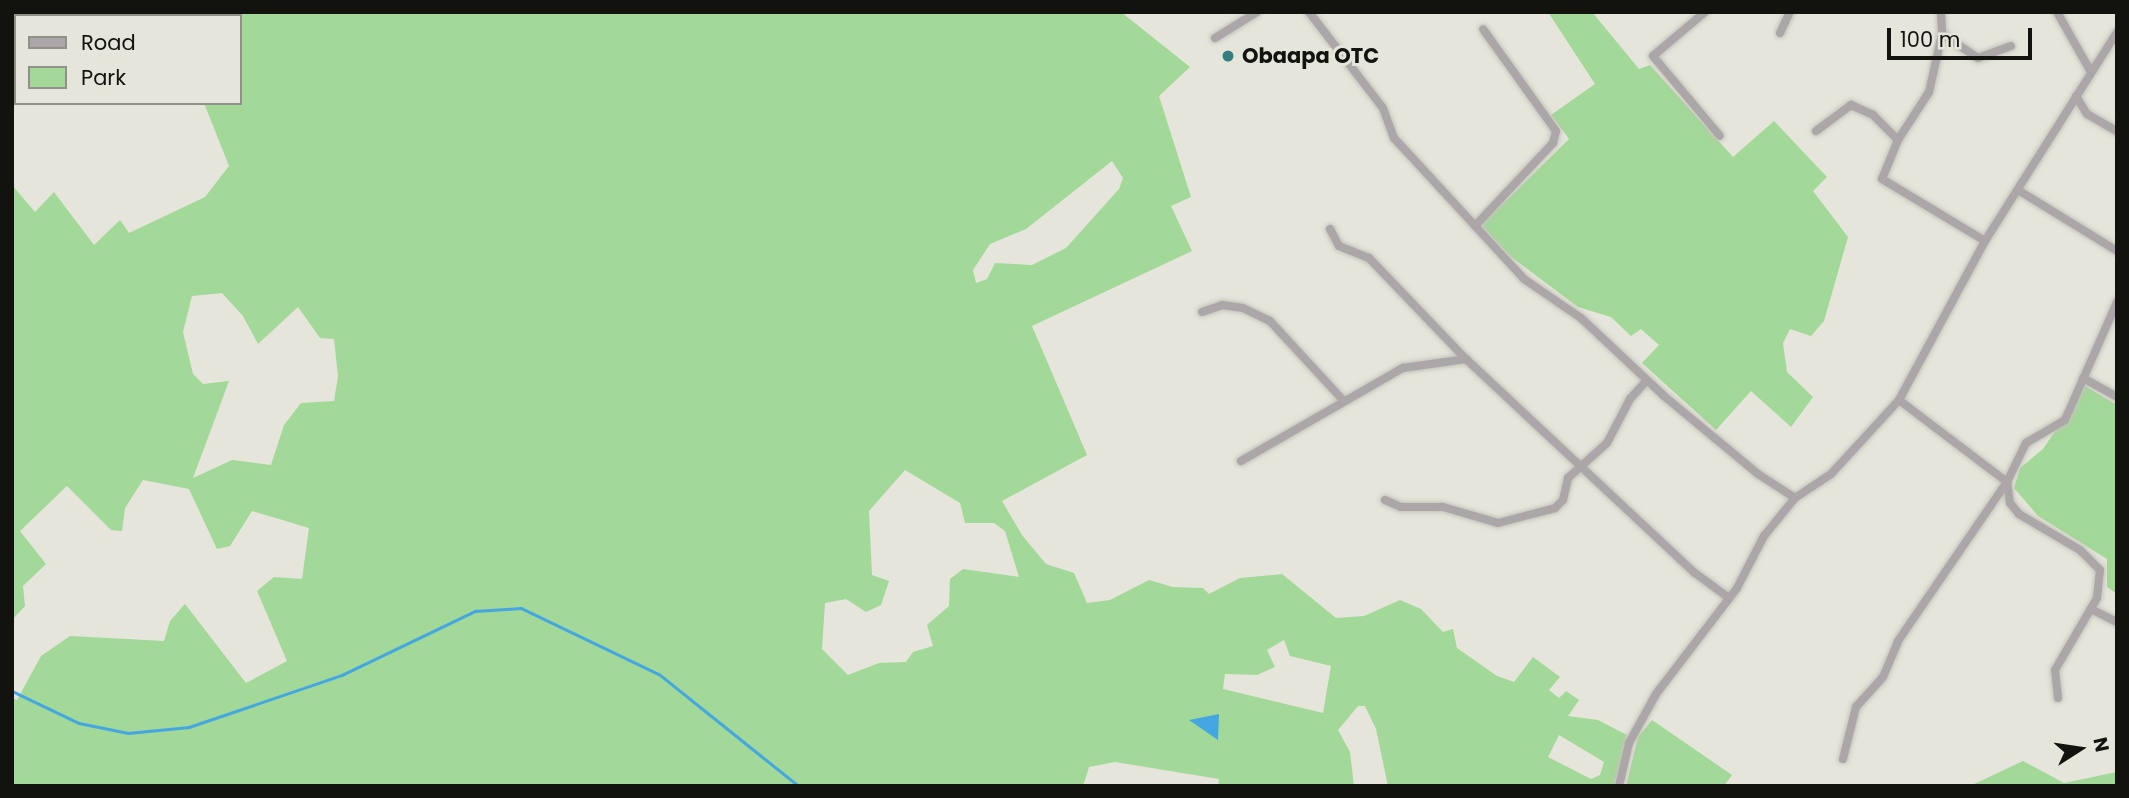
<!DOCTYPE html>
<html>
<head>
<meta charset="utf-8">
<style>
	body { margin:0 }
	#map { position:relative; width:2129px; height:798px; overflow:hidden; background:#e6e5db; font-family:Poppins,sans-serif }
	div>[style] { position:absolute }
	.green>* { inset:0; background:#a2d898 }
	.water>* { inset:0; background:#44a7e1 }
	.stream>* { height:2.5px; margin:-1.25px; padding:0 1.25px; transform-origin:1.25px; border-radius:1.25px; background:#44a7e1 }
	.roads { filter:drop-shadow(0 0 2px #c4c3ba) drop-shadow(0 0 2px #c4c3ba) }
	.minor>* { height:8px; margin:-4px; padding:0 4px; transform-origin:4px; border-radius:4px; background:#aba6a7 }
	.dots>* { width:19px; height:19px; translate:-50% -50%; box-sizing:border-box; border:4px solid #e6e5db; border-radius:50% }
	span { translate:-50% -50%; white-space:nowrap; text-align:center; line-height:1.15; -webkit-text-stroke:6px #e6e5db; paint-order:stroke }
	.poi-label { font-size:21px; color:#12120f; font-weight:700 }
	.left { translate:0 -50%; text-align:left }
	.frame { position:absolute; inset:0; border:14px solid #12120f; pointer-events:none }
	.legend { position:absolute; left:14px; top:14px; width:228px; height:91px; box-sizing:border-box; background:#e6e5db; border:2px solid #919189; margin:0; padding:9px 12px; list-style:none; font-size:21px; color:#12120f }
	.legend li { display:flex; align-items:center; gap:14px; height:35px }
	.legend b { width:35px; border:2px solid #919189 }
	.north { position:absolute; left:2045px; top:714px; width:70px; height:70px; -webkit-text-stroke:5px #e6e5db; paint-order:stroke; rotate:78deg; font-size:19px; font-weight:700; line-height:28px; text-align:center; color:#12120f }
	.north::after { content:''; display:block; margin:auto; width:24px; height:32px; background:#12120f; clip-path:polygon(50% 0,100% 100%,50% 72%,0 100%) }
	.scale { position:absolute; left:1887px; top:28px; width:145px; height:32px; box-sizing:border-box; border:4px solid #12120f; border-top:0; padding-left:9px; font-size:21px; line-height:24px; white-space:nowrap; color:#12120f; -webkit-text-stroke:5px #e6e5db; paint-order:stroke }
</style>
</head>
<body>
<div id="map">
	<div class="green">
		<i style="clip-path:polygon(evenodd,198px 12px,1121px 12px,1190px 67px,1159px 96px,1191px 197px,1171px 206px,1192px 251px,1032px 326px,1087px 455px,1002px 501px,1022px 535px,1046px 564px,1074px 573px,1087px 603px,1110px 600px,1149px 580px,1173px 587px,1203px 588px,1209px 594px,1240px 578px,1282px 574px,1336px 618px,1364px 616px,1400px 600px,1421px 609px,1443px 632px,1453px 629px,1457px 648px,1497px 676px,1514px 682px,1533px 657px,1560px 677px,1549px 690px,1559px 698px,1566px 691px,1579px 700px,1568px 716px,1598px 720px,1627px 735px,1614px 786px,1388px 786px,1376px 729px,1365px 706px,1358px 706px,1338px 730px,1350px 752px,1354px 786px,1218px 786px,1219px 779px,1115px 762px,1089px 767px,1083px 786px,12px 786px,12px 698px,17px 700px,41px 656px,70px 636px,164px 641px,170px 621px,185px 604px,246px 683px,287px 661px,257px 591px,274px 577px,302px 579px,309px 528px,252px 511px,230px 546px,217px 549px,189px 489px,143px 480px,125px 508px,122px 531px,111px 530px,67px 486px,20px 531px,46px 564px,23px 586px,25px 606px,12px 620px,12px 185px,35px 212px,54px 192px,94px 245px,120px 220px,129px 233px,205px 197px,229px 166px,204px 103px,240px 103px,240px 16px,189px 16px,198px 12px,1112px 161px,1123px 178px,1119px 189px,1066px 248px,1032px 265px,995px 263px,987px 279px,976px 283px,973px 270px,990px 244px,1026px 229px,1112px 161px,198px 12px,222px 293px,243px 316px,258px 344px,298px 307px,320px 338px,334px 339px,338px 376px,334px 401px,301px 403px,284px 425px,271px 465px,232px 460px,193px 478px,229px 381px,203px 384px,193px 374px,183px 332px,192px 296px,222px 293px,198px 12px,905px 470px,960px 503px,965px 523px,994px 523px,1005px 531px,1019px 577px,963px 569px,950px 579px,949px 606px,927px 625px,933px 646px,913px 652px,906px 662px,879px 663px,848px 675px,822px 649px,825px 603px,846px 599px,866px 612px,881px 605px,889px 581px,872px 575px,869px 511px,905px 470px,198px 12px,1284px 640px,1290px 656px,1331px 666px,1323px 713px,1223px 689px,1225px 674px,1257px 675px,1275px 667px,1267px 650px,1284px 640px,198px 12px,1559px 735px,1604px 762px,1600px 775px,1591px 779px,1548px 757px,1559px 735px)"></i>
		<i style="clip-path:polygon(1548px 12px,1592px 12px,1639px 69px,1650px 65px,1733px 157px,1774px 121px,1827px 177px,1813px 191px,1848px 237px,1824px 321px,1811px 336px,1790px 329px,1783px 343px,1787px 372px,1813px 397px,1791px 427px,1751px 391px,1716px 430px,1642px 363px,1659px 345px,1641px 329px,1631px 336px,1611px 317px,1578px 307px,1510px 256px,1481px 225px,1569px 139px,1551px 115px,1595px 84px)"></i>
		<i style="clip-path:polygon(2085px 386px,2117px 405px,2117px 594px,2107px 587px,2107px 559px,2038px 516px,2014px 488px,2020px 468px,2043px 449px)"></i>
		<i style="clip-path:polygon(1652px 720px,1732px 775px,1724px 786px,1626px 786px,1638px 737px)"></i>
		<i style="clip-path:polygon(2023px 761px,2064px 783px,2117px 772px,2117px 786px,1970px 786px)"></i>
	</div>
	<div class="water">
		<i style="clip-path:polygon(1219px 714px,1218px 740px,1189px 720px)"></i>
	</div>
	<div class="stream">
		<i style="left:12px;top:691px;width:74px;rotate:25.5deg"></i>
		<i style="left:79px;top:723px;width:50px;rotate:11.5deg"></i>
		<i style="left:128px;top:733px;width:61px;rotate:-5.6deg"></i>
		<i style="left:189px;top:727px;width:162px;rotate:-18.8deg"></i>
		<i style="left:342px;top:675px;width:148px;rotate:-25.7deg"></i>
		<i style="left:475px;top:611px;width:46px;rotate:-3.7deg"></i>
		<i style="left:521px;top:608px;width:153px;rotate:25.6deg"></i>
		<i style="left:659px;top:674px;width:179px;rotate:38.7deg"></i>
	</div>
	<div class="roads">
		<div class="minor">
			<i style="left:1309px;top:12px;width:121px;rotate:52.4deg"></i>
			<i style="left:1383px;top:108px;width:32px;rotate:70deg"></i>
			<i style="left:1394px;top:138px;width:192px;rotate:47.3deg"></i>
			<i style="left:1524px;top:279px;width:69px;rotate:34.4deg"></i>
			<i style="left:1581px;top:318px;width:114px;rotate:43.2deg"></i>
			<i style="left:1664px;top:396px;width:122px;rotate:39.7deg"></i>
			<i style="left:1758px;top:474px;width:44px;rotate:33deg"></i>
			<i style="left:1705px;top:12px;width:68px;rotate:139.8deg"></i>
			<i style="left:1653px;top:56px;width:104px;rotate:50.1deg"></i>
			<i style="left:1941px;top:12px;width:22px;rotate:87deg"></i>
			<i style="left:1942px;top:34px;width:59px;rotate:102.6deg"></i>
			<i style="left:1929px;top:92px;width:57px;rotate:122.9deg"></i>
			<i style="left:1898px;top:140px;width:42px;rotate:112.3deg"></i>
			<i style="left:1882px;top:179px;width:120px;rotate:31deg"></i>
			<i style="left:2057px;top:12px;width:69px;rotate:60.5deg"></i>
			<i style="left:1780px;top:33px;width:23px;rotate:-65deg"></i>
			<i style="left:1942px;top:34px;width:43px;rotate:33.7deg"></i>
			<i style="left:1978px;top:58px;width:35px;rotate:-20deg"></i>
			<i style="left:1215px;top:38px;width:49px;rotate:-31.8deg"></i>
			<i style="left:2076px;top:96px;width:21px;rotate:59deg"></i>
			<i style="left:2087px;top:114px;width:34px;rotate:30deg"></i>
			<i style="left:1816px;top:131px;width:44px;rotate:-36.6deg"></i>
			<i style="left:1851px;top:105px;width:24px;rotate:24deg"></i>
			<i style="left:1873px;top:115px;width:35px;rotate:45deg"></i>
			<i style="left:2018px;top:190px;width:116px;rotate:31.6deg"></i>
			<i style="left:1475px;top:226px;width:114px;rotate:-46.8deg"></i>
			<i style="left:1553px;top:143px;width:12px;rotate:-76deg"></i>
			<i style="left:1556px;top:131px;width:125px;rotate:-125.6deg"></i>
			<i style="left:1330px;top:229px;width:19px;rotate:62deg"></i>
			<i style="left:1339px;top:246px;width:32px;rotate:22deg"></i>
			<i style="left:1369px;top:258px;width:140px;rotate:46.2deg"></i>
			<i style="left:1202px;top:312px;width:21px;rotate:-19deg"></i>
			<i style="left:1222px;top:305px;width:21px;rotate:8deg"></i>
			<i style="left:1243px;top:308px;width:30px;rotate:26deg"></i>
			<i style="left:1270px;top:321px;width:108px;rotate:47.3deg"></i>
			<i style="left:2083px;top:378px;width:39px;rotate:29deg"></i>
			<i style="left:1899px;top:400px;width:136px;rotate:37.2deg"></i>
			<i style="left:1241px;top:461px;width:187px;rotate:-29.9deg"></i>
			<i style="left:1403px;top:368px;width:64px;rotate:-8.1deg"></i>
			<i style="left:1466px;top:359px;width:313px;rotate:43.1deg"></i>
			<i style="left:1695px;top:573px;width:42px;rotate:36.3deg"></i>
			<i style="left:1385px;top:500px;width:17px;rotate:24deg"></i>
			<i style="left:1401px;top:507px;width:42px"></i>
			<i style="left:1443px;top:507px;width:57px;rotate:16.2deg"></i>
			<i style="left:1498px;top:523px;width:59px;rotate:-14.7deg"></i>
			<i style="left:1555px;top:508px;width:11px;rotate:-45deg"></i>
			<i style="left:1563px;top:500px;width:23px;rotate:-77deg"></i>
			<i style="left:1568px;top:478px;width:52px;rotate:-41.9deg"></i>
			<i style="left:1607px;top:443px;width:50px;rotate:-62.4deg"></i>
			<i style="left:1630px;top:399px;width:25px;rotate:-48deg"></i>
			<i style="left:2091px;top:609px;width:29px;rotate:27deg"></i>
			<i style="left:2058px;top:698px;width:28px;rotate:-96deg"></i>
			<i style="left:2055px;top:670px;width:83px;rotate:-59.7deg"></i>
			<i style="left:2097px;top:598px;width:28px;rotate:-84deg"></i>
			<i style="left:2100px;top:570px;width:28px;rotate:-135deg"></i>
			<i style="left:2080px;top:550px;width:71px;rotate:-149.5deg"></i>
			<i style="left:2019px;top:514px;width:14px;rotate:-129deg"></i>
			<i style="left:2010px;top:503px;width:21px;rotate:-98deg"></i>
			<i style="left:2007px;top:482px;width:43px;rotate:-64deg"></i>
			<i style="left:2026px;top:443px;width:45px;rotate:-30.5deg"></i>
			<i style="left:2065px;top:420px;width:129px;rotate:-66.2deg"></i>
			<i style="left:1843px;top:759px;width:54px;rotate:-76deg"></i>
			<i style="left:1856px;top:707px;width:40px;rotate:-48deg"></i>
			<i style="left:1883px;top:677px;width:39px;rotate:-67deg"></i>
			<i style="left:1898px;top:641px;width:193px;rotate:-55.6deg"></i>
			<i style="left:1619px;top:786px;width:44px;rotate:-76.9deg"></i>
			<i style="left:1629px;top:743px;width:56px;rotate:-61.1deg"></i>
			<i style="left:1656px;top:694px;width:133px;rotate:-52.6deg"></i>
			<i style="left:1737px;top:588px;width:59px;rotate:-62.6deg"></i>
			<i style="left:1764px;top:536px;width:49px;rotate:-50.8deg"></i>
			<i style="left:1795px;top:498px;width:43px;rotate:-33.7deg"></i>
			<i style="left:1831px;top:474px;width:100px;rotate:-47.4deg"></i>
			<i style="left:1899px;top:400px;width:181px;rotate:-61.6deg"></i>
			<i style="left:1985px;top:241px;width:247px;rotate:-57.7deg"></i>
		</div>
	</div>
	<div class="dots">
		<i style="left:1228px;top:56px;background:#347d81"></i>
	</div>
	<div class="poi-label">
		<span class="left" style="left:1242px;top:56px">Obaapa OTC</span>
	</div>
	<div class="frame"></div>
	<ul class="legend">
	<li><b style="height:9px;background:#aba6a7"></b>Road</li>
	<li><b style="height:19px;background:#a2d898"></b>Park</li>
	</ul>
	<div class="north">N</div>
	<div class="scale">100 m</div>
</div>
</body>
</html>
